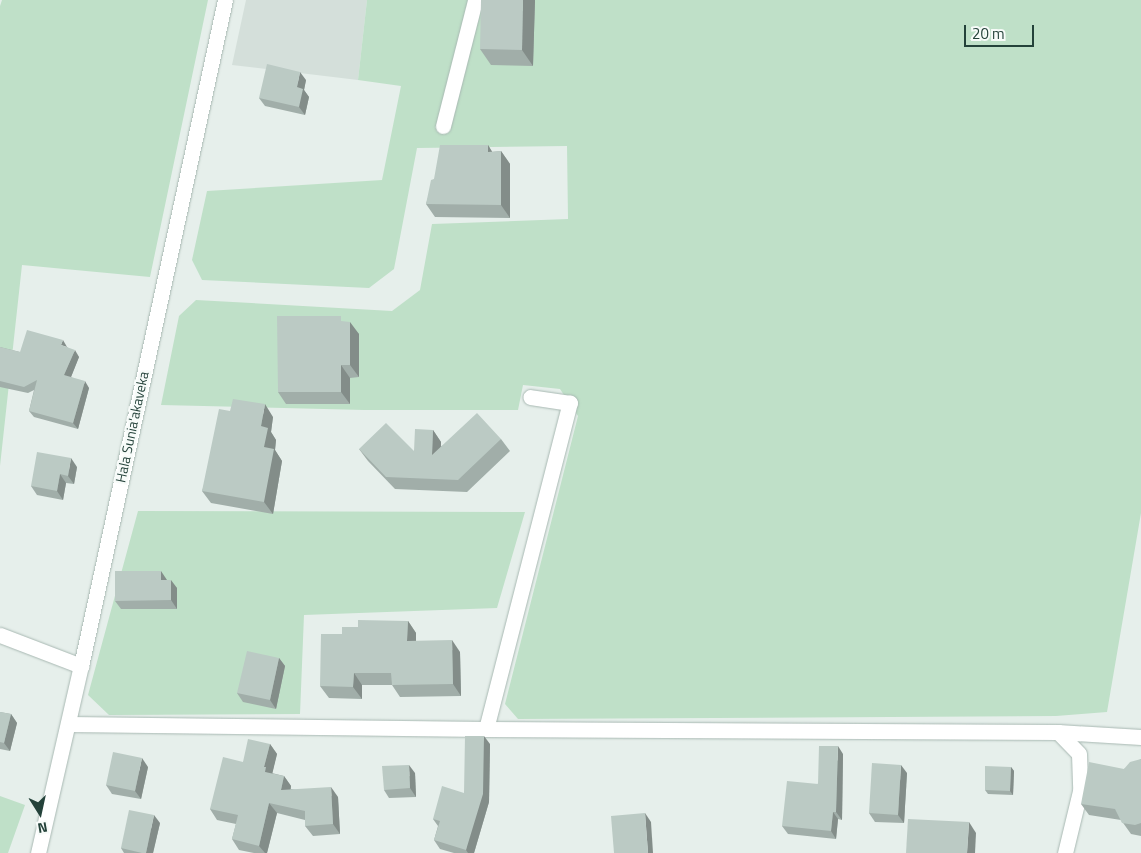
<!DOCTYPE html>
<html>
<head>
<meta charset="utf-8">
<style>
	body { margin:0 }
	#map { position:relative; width:1141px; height:853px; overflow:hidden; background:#e6efeb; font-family:"Titillium Web",sans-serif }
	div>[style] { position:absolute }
	.built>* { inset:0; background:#d4dfda }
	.green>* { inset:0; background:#bfe0c8 }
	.roads { filter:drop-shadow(0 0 1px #a8b8b2) drop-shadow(0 0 1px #a8b8b2) }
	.minor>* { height:15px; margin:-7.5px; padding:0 7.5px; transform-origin:7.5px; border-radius:7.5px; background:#fff }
	.wall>* { inset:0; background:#a1aea9 }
	.shaded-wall>* { inset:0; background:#838d89 }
	.building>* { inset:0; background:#bbcac4 }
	span { translate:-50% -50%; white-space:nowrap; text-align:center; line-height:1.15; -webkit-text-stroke:4.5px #f7fbf9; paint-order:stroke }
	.street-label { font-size:14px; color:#24423a }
	.north { position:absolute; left:15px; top:788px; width:50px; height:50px; -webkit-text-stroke:4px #f7fbf9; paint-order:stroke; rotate:170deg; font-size:14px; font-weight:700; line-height:20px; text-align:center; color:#24423a }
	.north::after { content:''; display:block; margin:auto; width:18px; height:22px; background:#24423a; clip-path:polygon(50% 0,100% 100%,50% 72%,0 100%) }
	.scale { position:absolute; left:964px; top:25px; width:70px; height:22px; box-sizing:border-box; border:2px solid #24423a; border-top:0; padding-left:6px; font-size:15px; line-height:18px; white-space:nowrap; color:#24423a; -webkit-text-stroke:4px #f7fbf9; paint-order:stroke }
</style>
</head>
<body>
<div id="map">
	<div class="built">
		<i style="clip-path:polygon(246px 0,367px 0,358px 80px,232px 65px)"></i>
	</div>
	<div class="green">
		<i style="clip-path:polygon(2px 0,208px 0,150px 277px,22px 265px,0 466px,0 6px)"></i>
		<i style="clip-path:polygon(367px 0,1141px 0,1141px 513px,1107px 712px,1056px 716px,518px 719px,505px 704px,578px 416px,560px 389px,523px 385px,518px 410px,364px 410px,161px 405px,179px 316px,196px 300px,392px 311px,420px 290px,432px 224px,568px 219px,567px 146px,417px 148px,394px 269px,369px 288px,202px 280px,192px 260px,207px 191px,382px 180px,401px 86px,358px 80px)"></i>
		<i style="clip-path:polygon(138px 511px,525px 512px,497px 608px,304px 615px,300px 714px,109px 715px,88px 695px)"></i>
		<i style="clip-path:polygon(0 796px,25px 805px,8px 853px,0 853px)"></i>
	</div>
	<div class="roads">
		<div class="minor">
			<i style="left:443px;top:126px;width:130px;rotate:-75.7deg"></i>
			<i style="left:0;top:635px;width:87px;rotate:20.9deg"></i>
			<i style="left:68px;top:724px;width:418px;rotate:0.7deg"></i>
			<i style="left:486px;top:729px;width:572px;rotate:0.3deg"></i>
			<i style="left:1058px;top:732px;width:83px;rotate:3.4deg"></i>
			<i style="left:486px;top:729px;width:337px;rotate:-75.6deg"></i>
			<i style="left:570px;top:403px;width:40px;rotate:-171.5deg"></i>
			<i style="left:1058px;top:732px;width:30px;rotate:46deg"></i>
			<i style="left:1079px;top:754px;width:37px;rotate:88deg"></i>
			<i style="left:1080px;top:791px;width:64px;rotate:103.6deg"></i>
			<i style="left:38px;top:853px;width:192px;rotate:-77.1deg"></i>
			<i style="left:81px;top:666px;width:681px;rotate:-77.8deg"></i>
		</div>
	</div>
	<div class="wall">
		<i style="clip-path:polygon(535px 0,533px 66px,491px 65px,480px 49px)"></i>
		<i style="clip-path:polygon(306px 80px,304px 90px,309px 97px,305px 115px,265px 106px,259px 98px)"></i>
		<i style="clip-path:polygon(488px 145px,492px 152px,501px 151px,510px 164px,510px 218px,435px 217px,426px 204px,434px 179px)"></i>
		<i style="clip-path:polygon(344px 322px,359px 334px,359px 377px,350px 378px,350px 404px,286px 404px,278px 392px)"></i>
		<i style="clip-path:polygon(0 347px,20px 352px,67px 347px,79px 357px,71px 377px,89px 388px,78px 429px,34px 417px,29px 411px,34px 390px,28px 393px,0 387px)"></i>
		<i style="clip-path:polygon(230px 411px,273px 417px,271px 432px,276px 440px,275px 450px,282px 461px,273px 514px,211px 503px,202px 491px)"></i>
		<i style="clip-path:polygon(433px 430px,441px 442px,441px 446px,501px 439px,510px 451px,467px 492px,395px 489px,368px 461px,359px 449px,414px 451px)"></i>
		<i style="clip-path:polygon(77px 467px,74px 484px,66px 483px,63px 500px,37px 495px,31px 486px)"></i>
		<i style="clip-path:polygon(167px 580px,177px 588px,177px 609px,121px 609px,115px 601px)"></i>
		<i style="clip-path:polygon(408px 621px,416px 633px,416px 641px,460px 652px,461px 696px,400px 697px,392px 685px,362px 685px,362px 699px,329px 698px,320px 686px,342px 634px,358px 627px)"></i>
		<i style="clip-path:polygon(279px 658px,285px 666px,276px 709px,243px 702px,237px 693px)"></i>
		<i style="clip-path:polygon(0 712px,11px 714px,17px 723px,10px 751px,0 749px)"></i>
		<i style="clip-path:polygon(270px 744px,277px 754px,272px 773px,284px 776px,291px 786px,291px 789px,338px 797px,340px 834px,313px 836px,305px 826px,305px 820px,277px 813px,267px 853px,254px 853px,239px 850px,232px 839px,236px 824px,217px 820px,210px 809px,243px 762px)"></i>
		<i style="clip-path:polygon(490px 744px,489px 802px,474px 853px,454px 853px,440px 849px,434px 840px,438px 826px,433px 819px,464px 793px)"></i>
		<i style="clip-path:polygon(843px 754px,842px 820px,838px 819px,836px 839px,788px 834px,782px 826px)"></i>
		<i style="clip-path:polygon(1141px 759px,1141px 836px,1131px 834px,1121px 820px,1089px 815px,1081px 804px,1124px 769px)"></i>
		<i style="clip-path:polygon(148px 767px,141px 799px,112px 794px,106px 785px)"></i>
		<i style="clip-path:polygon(1011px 767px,1014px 771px,1013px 795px,988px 794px,985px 790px)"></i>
		<i style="clip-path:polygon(415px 773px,416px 797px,389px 798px,384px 790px)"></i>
		<i style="clip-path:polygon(907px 773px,904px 823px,875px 822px,869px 813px)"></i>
		<i style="clip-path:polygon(160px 823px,153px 853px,124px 853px,121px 848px)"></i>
	</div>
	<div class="shaded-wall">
		<i style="clip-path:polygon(523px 0,535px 0,533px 66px,522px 50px)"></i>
		<i style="clip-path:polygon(300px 72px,306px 80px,304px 90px,309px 97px,305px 115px,299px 107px,297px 87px)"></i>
		<i style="clip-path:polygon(488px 145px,496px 158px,488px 152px)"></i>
		<i style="clip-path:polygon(501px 151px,510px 164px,510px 218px,501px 205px)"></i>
		<i style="clip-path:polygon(350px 322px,359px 334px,359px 377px,350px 365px)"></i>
		<i style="clip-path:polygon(63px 340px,67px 347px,61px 345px)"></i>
		<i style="clip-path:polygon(75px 350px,79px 357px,69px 382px,64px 375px)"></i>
		<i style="clip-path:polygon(341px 365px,350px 378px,350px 404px,341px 392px)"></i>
		<i style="clip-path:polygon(85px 381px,89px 388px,78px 429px,73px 423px)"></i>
		<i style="clip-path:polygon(265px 404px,273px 417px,271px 432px,276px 440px,275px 450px,282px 461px,273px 514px,264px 502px,261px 426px)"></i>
		<i style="clip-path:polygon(433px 430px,441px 442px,440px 468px,432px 455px)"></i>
		<i style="clip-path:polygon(71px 458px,77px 467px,74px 484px,68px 476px)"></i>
		<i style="clip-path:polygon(60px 474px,66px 483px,63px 500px,57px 491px)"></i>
		<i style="clip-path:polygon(161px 571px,167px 580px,161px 580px)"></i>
		<i style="clip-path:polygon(171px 580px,177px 588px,177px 609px,171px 600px)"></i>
		<i style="clip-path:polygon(408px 621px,416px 633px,416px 654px,407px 641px)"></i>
		<i style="clip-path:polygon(452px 640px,460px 652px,461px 696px,453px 684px)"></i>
		<i style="clip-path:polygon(279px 658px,285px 666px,276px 709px,270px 700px)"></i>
		<i style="clip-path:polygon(354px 673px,362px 685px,362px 699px,353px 687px)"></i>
		<i style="clip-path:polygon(11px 714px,17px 723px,10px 751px,4px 743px)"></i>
		<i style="clip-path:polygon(484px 736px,490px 744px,489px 802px,474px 853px,468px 853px,466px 850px)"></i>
		<i style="clip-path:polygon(270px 744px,277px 754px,272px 775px,265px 772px,264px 767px)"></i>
		<i style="clip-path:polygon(838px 746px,843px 754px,842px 820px,836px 812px)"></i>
		<i style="clip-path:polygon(142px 758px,148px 767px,141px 799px,135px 791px)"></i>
		<i style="clip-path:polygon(409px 765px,415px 773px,416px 797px,410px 788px)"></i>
		<i style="clip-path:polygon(901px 765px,907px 773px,904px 823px,898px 815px)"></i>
		<i style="clip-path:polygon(1011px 767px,1014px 771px,1013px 795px,1010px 791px)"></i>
		<i style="clip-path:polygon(284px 776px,291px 786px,288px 800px,281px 790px)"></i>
		<i style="clip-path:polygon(331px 787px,338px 797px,340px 834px,333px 824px)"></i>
		<i style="clip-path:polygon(269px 803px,277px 813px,267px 853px,265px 853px,259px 846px)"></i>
		<i style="clip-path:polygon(833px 812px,838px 819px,836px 839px,831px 831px)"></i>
		<i style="clip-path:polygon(645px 813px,651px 822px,653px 853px,648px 853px)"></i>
		<i style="clip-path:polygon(154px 815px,160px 823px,153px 853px,146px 853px)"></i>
		<i style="clip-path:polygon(969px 822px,976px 833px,975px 853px,967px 853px)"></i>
	</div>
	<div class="building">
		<i style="clip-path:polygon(481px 0,523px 0,522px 50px,480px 49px)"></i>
		<i style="clip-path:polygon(267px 64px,300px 72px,297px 87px,303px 89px,299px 107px,259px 98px)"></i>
		<i style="clip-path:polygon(440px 145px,488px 145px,488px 152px,501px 151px,501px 205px,426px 204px,431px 180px,434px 179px)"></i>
		<i style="clip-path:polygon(277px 316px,341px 316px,341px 321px,350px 322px,350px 365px,341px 365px,341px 392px,278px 392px)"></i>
		<i style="clip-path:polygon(27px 330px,63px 340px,61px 345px,75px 350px,64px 375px,85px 381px,73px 423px,29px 411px,37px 380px,24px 387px,0 381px,0 347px,20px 352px)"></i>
		<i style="clip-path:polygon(233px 399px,265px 404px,261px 426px,268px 428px,264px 447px,274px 449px,264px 502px,202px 491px,219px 409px,230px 411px)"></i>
		<i style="clip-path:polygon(477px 413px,501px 439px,458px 480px,386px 477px,359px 449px,386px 423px,414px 451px,415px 429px,433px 430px,432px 455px)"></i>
		<i style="clip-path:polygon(37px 452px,71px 458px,68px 476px,60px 474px,57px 491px,31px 486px)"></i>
		<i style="clip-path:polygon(115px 571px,161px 571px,161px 580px,171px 580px,171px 600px,115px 601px)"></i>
		<i style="clip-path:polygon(358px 620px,408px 621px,407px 641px,452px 640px,453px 684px,392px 685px,391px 673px,354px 673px,353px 687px,320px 686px,321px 634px,342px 634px,342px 627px,358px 627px)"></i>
		<i style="clip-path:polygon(247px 651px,279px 658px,270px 700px,237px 693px)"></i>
		<i style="clip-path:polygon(0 712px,11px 714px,4px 743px,0 742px)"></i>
		<i style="clip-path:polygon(465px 736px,484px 736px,483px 794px,466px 850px,434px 840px,440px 821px,433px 819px,442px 786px,464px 793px)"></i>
		<i style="clip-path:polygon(248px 739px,270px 744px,264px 767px,266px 767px,265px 772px,284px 776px,281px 790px,331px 787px,333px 824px,305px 826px,305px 811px,269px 803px,259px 846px,232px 839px,238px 815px,210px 809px,223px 757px,243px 762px)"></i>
		<i style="clip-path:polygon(819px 746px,838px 746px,836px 812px,833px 812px,831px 831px,782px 826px,787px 781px,818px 784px)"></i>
		<i style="clip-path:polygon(113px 752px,142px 758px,135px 791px,106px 785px)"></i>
		<i style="clip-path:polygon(1141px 759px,1141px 823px,1135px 825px,1122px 823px,1115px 809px,1081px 804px,1089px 762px,1124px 769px,1130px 762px)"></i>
		<i style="clip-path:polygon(872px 763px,901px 765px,898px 815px,869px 813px)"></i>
		<i style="clip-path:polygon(409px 765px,410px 788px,384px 790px,382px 766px)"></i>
		<i style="clip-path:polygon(985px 766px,1011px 767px,1010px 791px,985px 790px)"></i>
		<i style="clip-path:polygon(129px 810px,154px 815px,146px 853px,142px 853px,121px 848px)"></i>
		<i style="clip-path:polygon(645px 813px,648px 853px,614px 853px,611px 816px)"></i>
		<i style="clip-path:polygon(908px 819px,969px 822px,967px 853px,906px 853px)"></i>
	</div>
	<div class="street-label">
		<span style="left:132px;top:427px;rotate:-78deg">Hala Sunia'akaveka</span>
	</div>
	<div class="north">N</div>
	<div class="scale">20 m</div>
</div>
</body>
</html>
